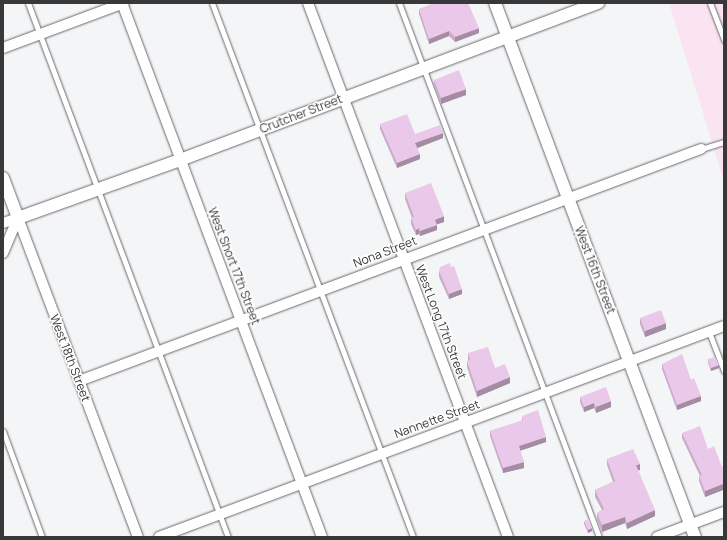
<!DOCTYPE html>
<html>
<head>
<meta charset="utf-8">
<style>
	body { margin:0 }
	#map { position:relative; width:727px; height:540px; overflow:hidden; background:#f4f5f7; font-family:Manrope,sans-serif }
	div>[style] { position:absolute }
	.education>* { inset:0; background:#fae4f1 }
	.roads { filter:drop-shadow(0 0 1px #69696b) drop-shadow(0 0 1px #69696b) }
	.service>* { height:5px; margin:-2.5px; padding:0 2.5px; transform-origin:2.5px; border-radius:2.5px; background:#fff }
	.minor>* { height:10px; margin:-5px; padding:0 5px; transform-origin:5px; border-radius:5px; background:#fff }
	.tertiary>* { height:12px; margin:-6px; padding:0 6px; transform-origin:6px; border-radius:6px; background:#fff }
	.wall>* { inset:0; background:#c9acc8 }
	.shaded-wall>* { inset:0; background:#a48ca3 }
	.building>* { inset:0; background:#eac8e9 }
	span { translate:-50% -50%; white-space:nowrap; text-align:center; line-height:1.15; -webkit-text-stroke:3px #fff; paint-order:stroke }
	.street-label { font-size:12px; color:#383839 }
	.frame { position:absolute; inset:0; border:4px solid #383839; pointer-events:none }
</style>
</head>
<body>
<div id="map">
	<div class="education">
		<i style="clip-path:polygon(669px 3px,724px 3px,724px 181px)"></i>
	</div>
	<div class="roads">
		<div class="service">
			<i style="left:28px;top:3px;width:570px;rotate:69.47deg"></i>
			<i style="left:212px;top:3px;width:571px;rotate:69.37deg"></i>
			<i style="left:399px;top:3px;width:570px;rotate:69.47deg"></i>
			<i style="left:710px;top:3px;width:40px;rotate:69deg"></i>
			<i style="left:701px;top:149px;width:24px;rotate:-17deg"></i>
			<i style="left:709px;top:332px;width:42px;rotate:69deg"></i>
			<i style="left:3px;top:431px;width:113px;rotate:69.8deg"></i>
		</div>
		<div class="minor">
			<i style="left:122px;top:3px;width:570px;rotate:69.47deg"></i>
			<i style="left:308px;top:3px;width:570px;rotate:69.47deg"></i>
			<i style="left:3px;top:48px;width:129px;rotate:-20.4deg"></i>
			<i style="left:18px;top:218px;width:341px;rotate:69.4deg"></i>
			<i style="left:3px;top:223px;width:16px;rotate:-18deg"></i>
			<i style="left:3px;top:253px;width:38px;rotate:-67deg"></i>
			<i style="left:79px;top:381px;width:664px;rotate:-20.46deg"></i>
			<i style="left:159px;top:537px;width:603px;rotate:-20.48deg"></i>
			<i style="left:657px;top:537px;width:72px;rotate:-20.5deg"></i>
		</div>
		<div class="tertiary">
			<i style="left:495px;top:3px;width:570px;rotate:69.47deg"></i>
			<i style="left:3px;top:178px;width:43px;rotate:69.4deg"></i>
			<i style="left:18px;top:218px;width:172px;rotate:-19.7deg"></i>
			<i style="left:180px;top:160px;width:447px;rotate:-20.6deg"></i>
		</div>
	</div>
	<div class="wall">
		<i style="clip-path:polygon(419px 9px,479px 33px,455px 42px,449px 36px,429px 44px,419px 14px)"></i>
		<i style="clip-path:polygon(434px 80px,466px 95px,441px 104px,434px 85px)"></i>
		<i style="clip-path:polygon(380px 124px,415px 134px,443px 138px,417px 148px,420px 159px,397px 168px,380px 129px)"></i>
		<i style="clip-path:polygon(405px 193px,444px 222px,437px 224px,437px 230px,420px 236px,419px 234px,416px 235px,411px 224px,411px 218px,412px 218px,405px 199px)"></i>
		<i style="clip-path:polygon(439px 271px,462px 294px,449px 299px,439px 277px)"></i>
		<i style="clip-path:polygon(640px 318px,666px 329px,645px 337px,640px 324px)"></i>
		<i style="clip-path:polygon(468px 353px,495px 368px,510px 383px,477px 397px,467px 367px,467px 361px,468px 361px)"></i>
		<i style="clip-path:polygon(708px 359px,719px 368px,711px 371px,708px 362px)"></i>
		<i style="clip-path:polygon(662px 364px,691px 380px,701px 401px,677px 410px,662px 369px)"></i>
		<i style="clip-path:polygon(580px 397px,611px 407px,596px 413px,594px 408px,584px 412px,580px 402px)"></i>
		<i style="clip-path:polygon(522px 416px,546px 442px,520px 451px,524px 468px,503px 473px,490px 436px,490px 431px,522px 421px)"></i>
		<i style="clip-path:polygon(682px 433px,708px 449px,722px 467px,724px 466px,724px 492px,723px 490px,705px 497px,699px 481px,699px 476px,700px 476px,682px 438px)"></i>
		<i style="clip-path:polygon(607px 459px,640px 470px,638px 470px,655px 516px,627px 529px,625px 523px,602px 532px,597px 519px,597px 513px,602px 510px,595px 497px,595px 490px,613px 482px,607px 465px)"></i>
		<i style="clip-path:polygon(584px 521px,592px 531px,588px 533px,584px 524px)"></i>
	</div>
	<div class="shaded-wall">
		<i style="clip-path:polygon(479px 28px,479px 33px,455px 42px,455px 37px)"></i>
		<i style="clip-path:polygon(449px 31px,449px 36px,429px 44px,429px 39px)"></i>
		<i style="clip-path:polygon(466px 89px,466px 95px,441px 104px,441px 98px)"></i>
		<i style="clip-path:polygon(443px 133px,443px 138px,415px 149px,415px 143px)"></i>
		<i style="clip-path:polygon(420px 154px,420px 159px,397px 168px,397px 163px)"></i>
		<i style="clip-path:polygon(444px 216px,444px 222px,435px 225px,435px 220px)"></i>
		<i style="clip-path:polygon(437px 225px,437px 230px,420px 236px,420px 231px)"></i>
		<i style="clip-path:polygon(419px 228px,419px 234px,416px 235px,416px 230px)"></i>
		<i style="clip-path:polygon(462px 289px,462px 294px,449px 299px,449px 294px)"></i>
		<i style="clip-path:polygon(666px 323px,666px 329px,645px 337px,645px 331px)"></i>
		<i style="clip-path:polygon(719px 365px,719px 368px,711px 371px,711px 368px)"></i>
		<i style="clip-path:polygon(510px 377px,510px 383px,477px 397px,477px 391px)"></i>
		<i style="clip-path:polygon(701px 396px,701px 401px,677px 410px,677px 405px)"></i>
		<i style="clip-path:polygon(611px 401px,611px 407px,596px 413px,596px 407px)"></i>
		<i style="clip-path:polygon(594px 403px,594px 408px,584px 412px,584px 407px)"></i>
		<i style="clip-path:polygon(546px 437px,546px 442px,519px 451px,519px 446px)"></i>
		<i style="clip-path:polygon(524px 462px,524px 468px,503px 473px,503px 468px)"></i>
		<i style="clip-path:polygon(640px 464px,640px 470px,636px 471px,636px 465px)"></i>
		<i style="clip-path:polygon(723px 484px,723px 490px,705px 497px,705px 491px)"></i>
		<i style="clip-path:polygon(655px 510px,655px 516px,627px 529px,627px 523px)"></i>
		<i style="clip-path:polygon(625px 517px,625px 523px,602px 532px,602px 525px)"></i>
		<i style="clip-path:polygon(592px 528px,592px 531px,588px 533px,588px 530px)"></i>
	</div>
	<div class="building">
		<i style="clip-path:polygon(434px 3px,468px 3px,479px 28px,455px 37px,449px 31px,429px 39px,419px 9px)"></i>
		<i style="clip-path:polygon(459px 70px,466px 89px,441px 98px,434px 80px)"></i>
		<i style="clip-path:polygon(407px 114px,415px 134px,440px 125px,443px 133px,415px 143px,420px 154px,397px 163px,380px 124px)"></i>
		<i style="clip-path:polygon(431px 183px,444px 216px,435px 220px,437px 225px,420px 231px,419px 228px,416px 230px,411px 218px,414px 217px,405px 193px)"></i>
		<i style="clip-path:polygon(450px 263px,451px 267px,454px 266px,462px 289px,449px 294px,439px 271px,440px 267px)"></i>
		<i style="clip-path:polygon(661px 310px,666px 323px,645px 331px,640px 318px)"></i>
		<i style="clip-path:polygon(488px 347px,495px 368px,505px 364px,510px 377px,477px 391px,467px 361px,470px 360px,468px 353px)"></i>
		<i style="clip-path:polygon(682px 354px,691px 380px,694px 378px,701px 396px,677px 405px,662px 364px)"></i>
		<i style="clip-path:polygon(715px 357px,719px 365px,711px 368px,708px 359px)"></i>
		<i style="clip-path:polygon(606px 387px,611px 401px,596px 407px,594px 403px,584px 407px,580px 397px)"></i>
		<i style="clip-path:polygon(538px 410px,546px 437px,519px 446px,524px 462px,503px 468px,490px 431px,523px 420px,522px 416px)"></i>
		<i style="clip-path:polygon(700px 426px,708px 449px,714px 446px,722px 467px,724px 466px,724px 486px,723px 484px,705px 491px,699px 476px,702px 475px,682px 433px)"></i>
		<i style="clip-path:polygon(633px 449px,640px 464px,636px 465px,655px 510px,627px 523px,625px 517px,602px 525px,597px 513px,604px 509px,595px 490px,615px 481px,607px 459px)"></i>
		<i style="clip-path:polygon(589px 519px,592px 528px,588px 530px,584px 521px)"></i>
	</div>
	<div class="street-label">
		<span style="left:301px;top:114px;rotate:-21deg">Crutcher Street</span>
		<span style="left:385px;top:252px;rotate:-21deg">Nona Street</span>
		<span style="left:234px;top:266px;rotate:69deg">West Short 17th Street</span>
		<span style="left:595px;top:270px;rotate:69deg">West 16th Street</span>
		<span style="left:441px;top:322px;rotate:69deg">West Long 17th Street</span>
		<span style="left:70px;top:358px;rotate:69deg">West 18th Street</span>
		<span style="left:437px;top:419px;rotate:-20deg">Nannette Street</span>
	</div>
	<div class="frame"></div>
</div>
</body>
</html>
